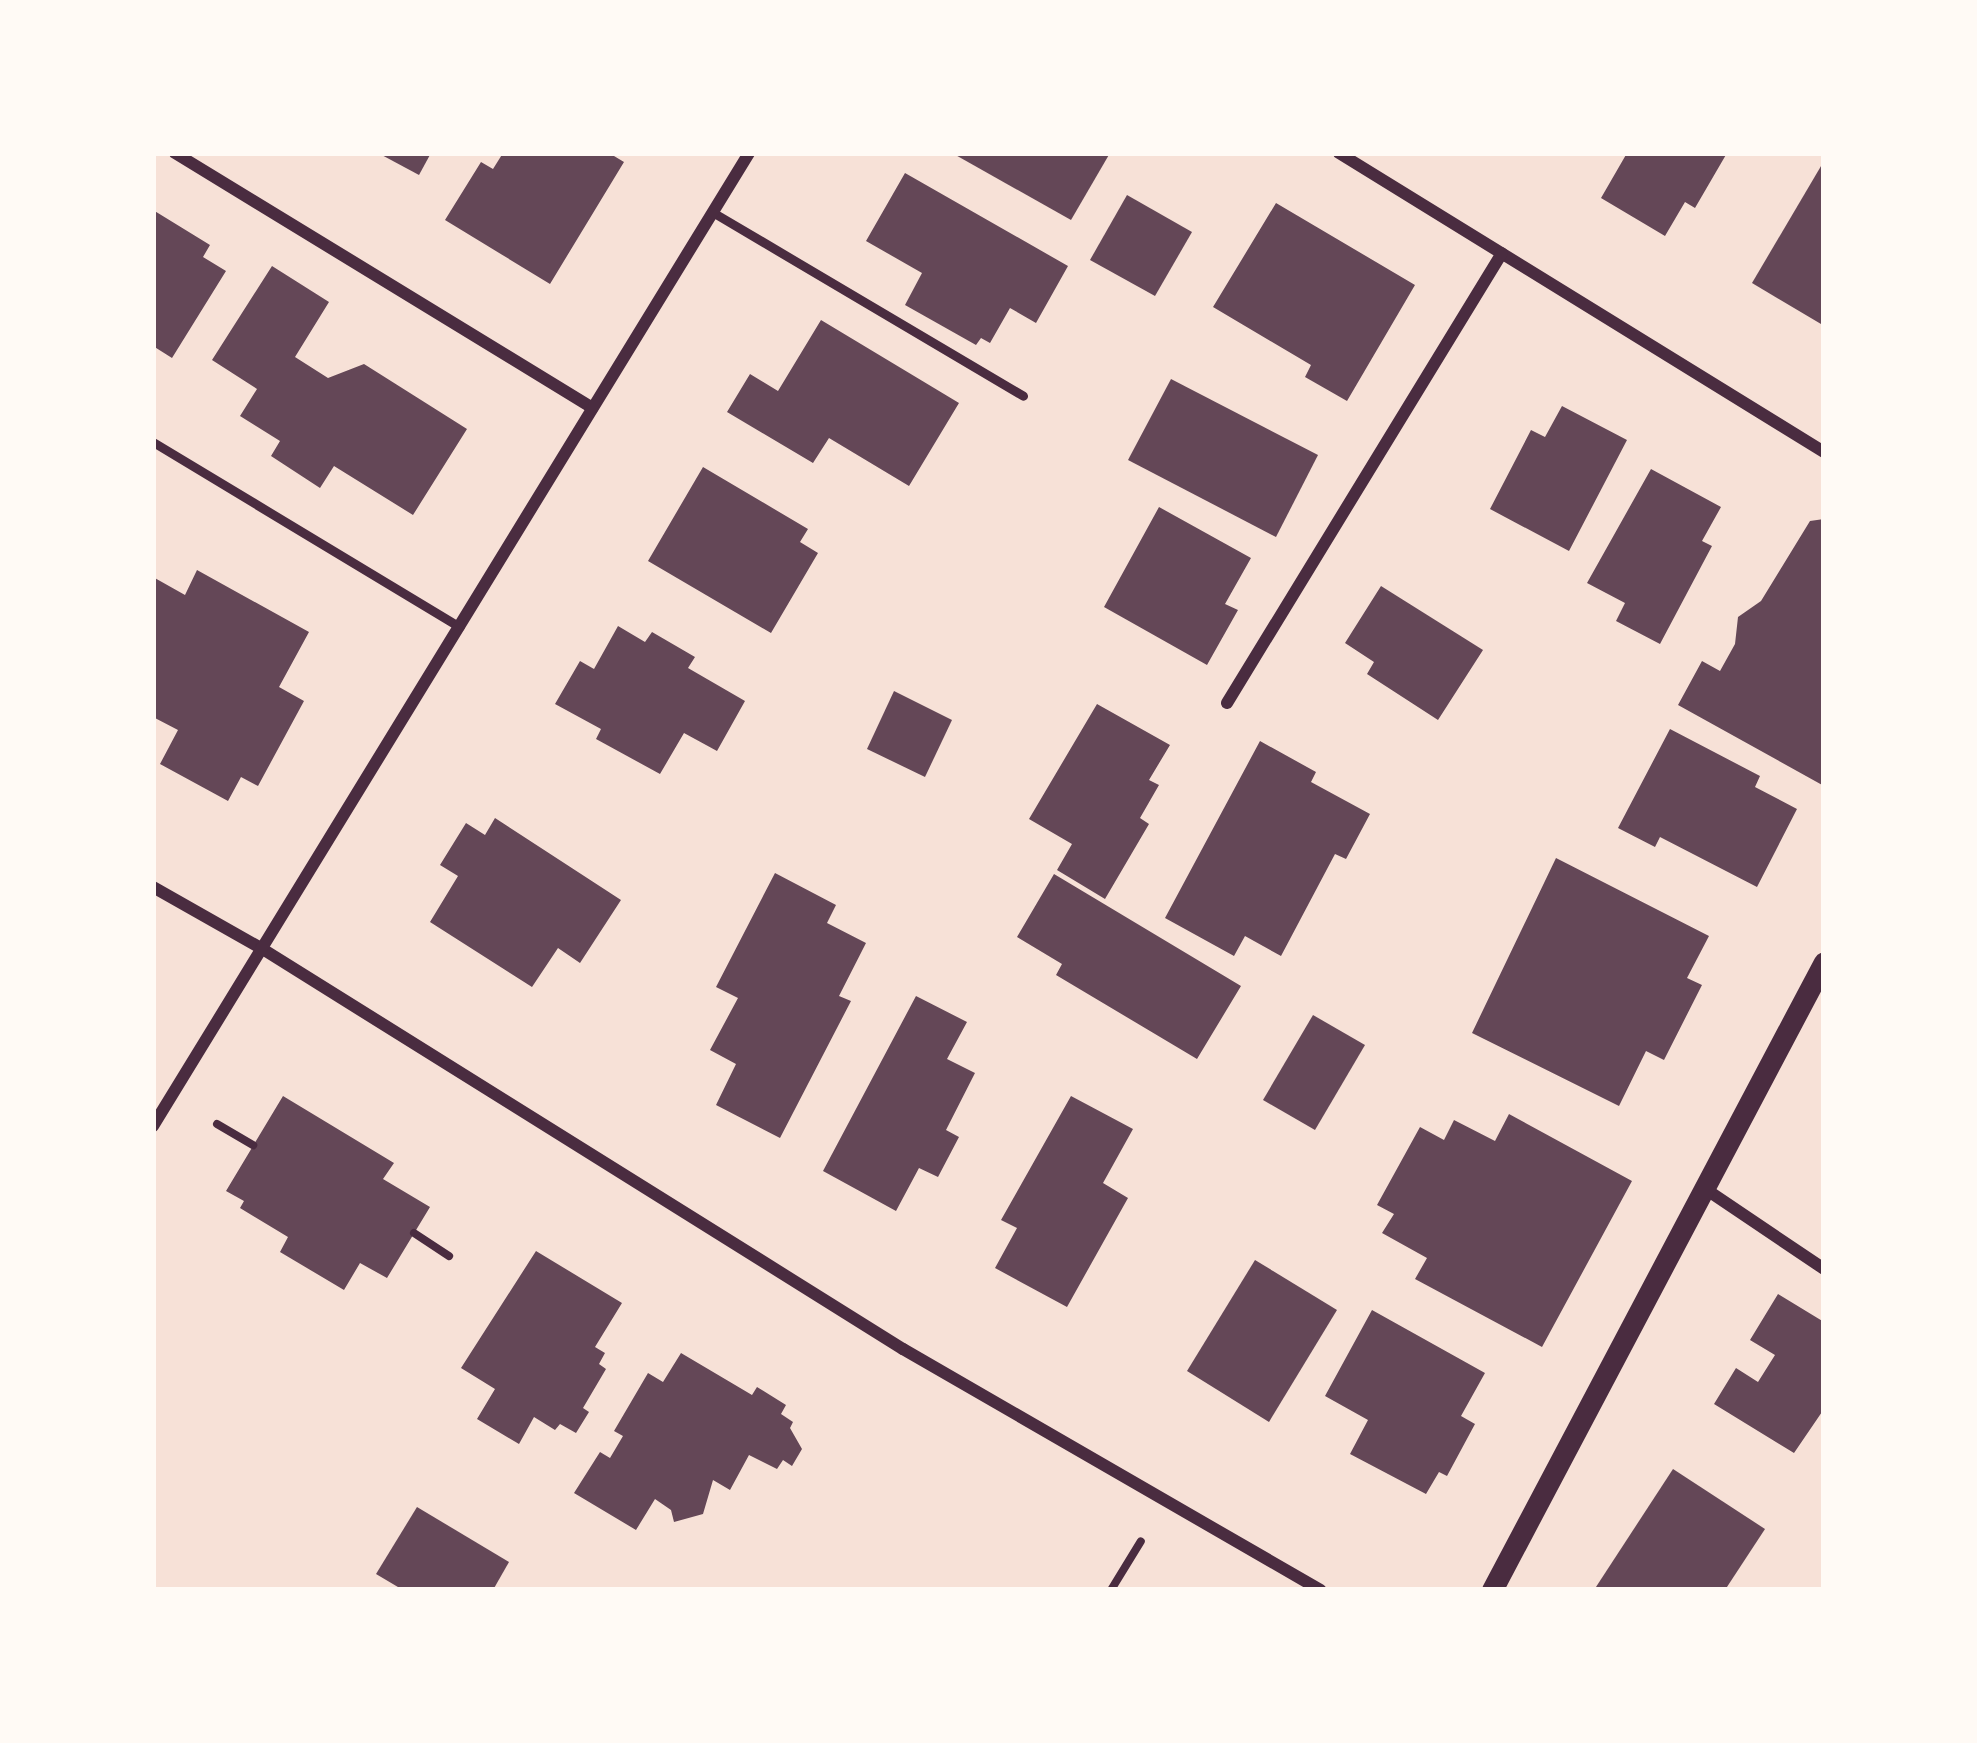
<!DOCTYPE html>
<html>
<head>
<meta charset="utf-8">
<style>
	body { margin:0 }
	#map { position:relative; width:1977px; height:1743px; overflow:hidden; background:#f7e1d7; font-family:Poppins,sans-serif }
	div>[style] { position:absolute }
	.building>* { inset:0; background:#644757 }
	.path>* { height:8px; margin:-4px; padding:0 4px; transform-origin:4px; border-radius:4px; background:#4a2c40 }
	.service>* { height:9px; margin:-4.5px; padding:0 4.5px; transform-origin:4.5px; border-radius:4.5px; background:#4a2c40 }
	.minor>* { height:12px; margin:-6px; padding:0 6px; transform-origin:6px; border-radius:6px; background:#4a2c40 }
	.tertiary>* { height:21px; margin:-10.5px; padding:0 10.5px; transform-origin:10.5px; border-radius:10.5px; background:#4a2c40 }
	span { translate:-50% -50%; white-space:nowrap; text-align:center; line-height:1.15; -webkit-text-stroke:10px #fffaf5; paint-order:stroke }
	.frame { position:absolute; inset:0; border:156px solid #fffaf5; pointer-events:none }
</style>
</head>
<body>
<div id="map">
	<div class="building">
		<i style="clip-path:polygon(378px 153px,431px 153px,419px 175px)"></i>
		<i style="clip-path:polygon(503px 153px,609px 153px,624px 162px,550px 284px,445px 220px,481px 162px,493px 169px)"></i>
		<i style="clip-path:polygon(952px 153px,1110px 153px,1071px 220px)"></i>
		<i style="clip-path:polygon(1627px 153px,1727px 153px,1695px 208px,1685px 202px,1665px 236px,1601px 198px)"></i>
		<i style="clip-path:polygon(1824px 161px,1824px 319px,1821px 324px,1752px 283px)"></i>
		<i style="clip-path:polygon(905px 173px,1068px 266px,1036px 323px,1010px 308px,990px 343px,981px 338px,976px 345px,905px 305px,922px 273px,866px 241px)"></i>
		<i style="clip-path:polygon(1127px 195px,1192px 232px,1155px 296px,1090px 260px)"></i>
		<i style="clip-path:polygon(1276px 203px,1415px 285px,1347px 401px,1305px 377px,1311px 365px,1213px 307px)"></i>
		<i style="clip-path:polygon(153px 210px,210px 245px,203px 257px,226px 271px,172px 358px,153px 346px)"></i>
		<i style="clip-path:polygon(272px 266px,329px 302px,295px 357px,328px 378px,364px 364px,467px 429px,413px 515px,334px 466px,320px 488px,271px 456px,280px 441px,240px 416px,257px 389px,212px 360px)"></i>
		<i style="clip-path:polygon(821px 320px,959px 403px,909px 486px,829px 438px,813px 463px,727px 412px,750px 374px,778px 391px)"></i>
		<i style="clip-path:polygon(1171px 379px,1318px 455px,1276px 537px,1128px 460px)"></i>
		<i style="clip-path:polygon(1562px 406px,1627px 440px,1569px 551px,1490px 509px,1531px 430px,1545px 437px)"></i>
		<i style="clip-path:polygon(703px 467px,808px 529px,800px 542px,818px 553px,771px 633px,648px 561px)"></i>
		<i style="clip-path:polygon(1651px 469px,1721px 507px,1702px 541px,1712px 546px,1660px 644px,1616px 621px,1625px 603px,1587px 583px)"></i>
		<i style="clip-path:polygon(1159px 507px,1251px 558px,1225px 604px,1238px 610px,1207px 665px,1104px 607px)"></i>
		<i style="clip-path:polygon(1824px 519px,1824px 786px,1678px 705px,1702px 661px,1720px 671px,1735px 644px,1738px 617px,1761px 601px,1810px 521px)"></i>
		<i style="clip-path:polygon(197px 570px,309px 632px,279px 687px,304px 701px,258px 786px,241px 777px,228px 801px,160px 764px,178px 730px,153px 717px,153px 577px,185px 595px)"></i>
		<i style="clip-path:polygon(1381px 586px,1483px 650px,1438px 720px,1367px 674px,1374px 662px,1345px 643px)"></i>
		<i style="clip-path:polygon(618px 626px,645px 642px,652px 632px,695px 657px,688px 668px,745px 701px,717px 751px,684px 733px,660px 774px,596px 739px,601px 729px,555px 704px,580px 661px,594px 669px)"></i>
		<i style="clip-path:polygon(894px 691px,952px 720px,925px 777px,867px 749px)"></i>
		<i style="clip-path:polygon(1097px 704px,1170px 745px,1149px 780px,1159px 785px,1140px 818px,1149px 824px,1105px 899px,1057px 870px,1072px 844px,1029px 819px)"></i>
		<i style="clip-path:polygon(1670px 729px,1760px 776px,1755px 787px,1797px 809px,1757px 887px,1660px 837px,1655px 847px,1618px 828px)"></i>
		<i style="clip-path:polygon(1260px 741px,1316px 772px,1311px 782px,1370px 814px,1346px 859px,1335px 854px,1281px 956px,1245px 936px,1234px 956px,1165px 918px)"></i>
		<i style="clip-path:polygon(495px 818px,621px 900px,580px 963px,558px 948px,532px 987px,430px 922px,458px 876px,440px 865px,466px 823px,485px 835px)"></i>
		<i style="clip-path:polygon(1556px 858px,1709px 936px,1687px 978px,1702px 985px,1664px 1060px,1646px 1051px,1619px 1106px,1472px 1033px)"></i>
		<i style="clip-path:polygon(775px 873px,836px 905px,827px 923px,866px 943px,839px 996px,851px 1001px,780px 1138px,716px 1105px,736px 1064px,710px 1050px,738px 998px,716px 987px)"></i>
		<i style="clip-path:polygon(1054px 874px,1241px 986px,1197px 1059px,1056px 975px,1062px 964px,1017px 937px)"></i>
		<i style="clip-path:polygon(916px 996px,967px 1022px,947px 1059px,975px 1073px,946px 1130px,959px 1137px,938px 1177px,919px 1168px,896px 1211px,823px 1171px)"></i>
		<i style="clip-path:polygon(1313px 1015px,1365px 1045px,1315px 1130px,1263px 1100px)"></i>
		<i style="clip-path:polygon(283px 1096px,394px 1163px,383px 1179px,430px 1207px,387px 1278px,360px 1263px,344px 1290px,280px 1252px,288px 1237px,240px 1208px,244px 1201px,226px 1191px)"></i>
		<i style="clip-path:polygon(1071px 1096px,1133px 1129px,1103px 1183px,1128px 1198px,1067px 1307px,995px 1268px,1017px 1228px,1001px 1220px)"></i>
		<i style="clip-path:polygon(1509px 1114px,1632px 1181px,1542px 1347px,1415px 1279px,1427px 1258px,1382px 1233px,1394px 1214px,1377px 1205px,1420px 1127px,1444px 1140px,1454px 1120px,1495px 1141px)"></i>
		<i style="clip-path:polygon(536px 1251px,622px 1303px,595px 1347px,605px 1353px,599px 1364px,606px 1369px,583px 1408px,589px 1412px,576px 1433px,560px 1424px,555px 1430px,534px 1417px,519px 1444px,477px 1419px,495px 1389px,461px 1368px)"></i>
		<i style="clip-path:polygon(1255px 1260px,1337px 1310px,1269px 1422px,1187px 1371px)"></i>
		<i style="clip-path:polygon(1778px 1294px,1824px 1322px,1824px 1409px,1794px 1453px,1714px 1404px,1736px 1368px,1758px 1382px,1775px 1355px,1750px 1340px)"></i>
		<i style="clip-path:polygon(1372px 1310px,1485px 1373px,1461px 1416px,1475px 1424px,1447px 1476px,1439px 1472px,1426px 1494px,1350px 1454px,1368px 1420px,1325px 1396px)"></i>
		<i style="clip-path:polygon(681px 1353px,752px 1395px,757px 1387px,786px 1405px,781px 1414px,793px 1422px,790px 1428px,802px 1449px,792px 1466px,783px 1460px,777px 1469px,749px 1455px,730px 1490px,713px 1480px,703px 1514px,674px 1522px,671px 1510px,655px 1499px,636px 1530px,574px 1493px,600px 1452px,610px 1458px,623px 1436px,614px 1431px,648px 1373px,663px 1382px)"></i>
		<i style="clip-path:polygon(1673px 1469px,1765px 1529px,1725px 1590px,1594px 1590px)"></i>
		<i style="clip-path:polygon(417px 1507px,509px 1562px,493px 1590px,403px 1590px,376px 1574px)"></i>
	</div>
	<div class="path">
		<i style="left:217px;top:1124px;width:42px;rotate:30.3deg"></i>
		<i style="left:414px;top:1233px;width:42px;rotate:33.3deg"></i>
		<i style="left:1111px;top:1590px;width:57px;rotate:-58.5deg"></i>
	</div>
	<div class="service">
		<i style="left:714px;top:213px;width:359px;rotate:30.6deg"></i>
		<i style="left:153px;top:442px;width:358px;rotate:31.1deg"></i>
	</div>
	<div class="minor">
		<i style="left:175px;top:153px;width:489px;rotate:31.4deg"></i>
		<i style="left:1339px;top:153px;width:570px;rotate:31.65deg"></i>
		<i style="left:1227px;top:703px;width:527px;rotate:-58.57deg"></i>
		<i style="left:153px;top:887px;width:124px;rotate:29.5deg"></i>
		<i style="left:261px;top:948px;width:757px;rotate:31.99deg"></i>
		<i style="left:903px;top:1349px;width:482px;rotate:30deg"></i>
		<i style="left:153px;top:1126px;width:1141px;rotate:-58.51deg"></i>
		<i style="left:1704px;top:1188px;width:145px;rotate:34deg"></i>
	</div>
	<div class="tertiary">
		<i style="left:1492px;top:1590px;width:710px;rotate:-62.14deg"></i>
	</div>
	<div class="frame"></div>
</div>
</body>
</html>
